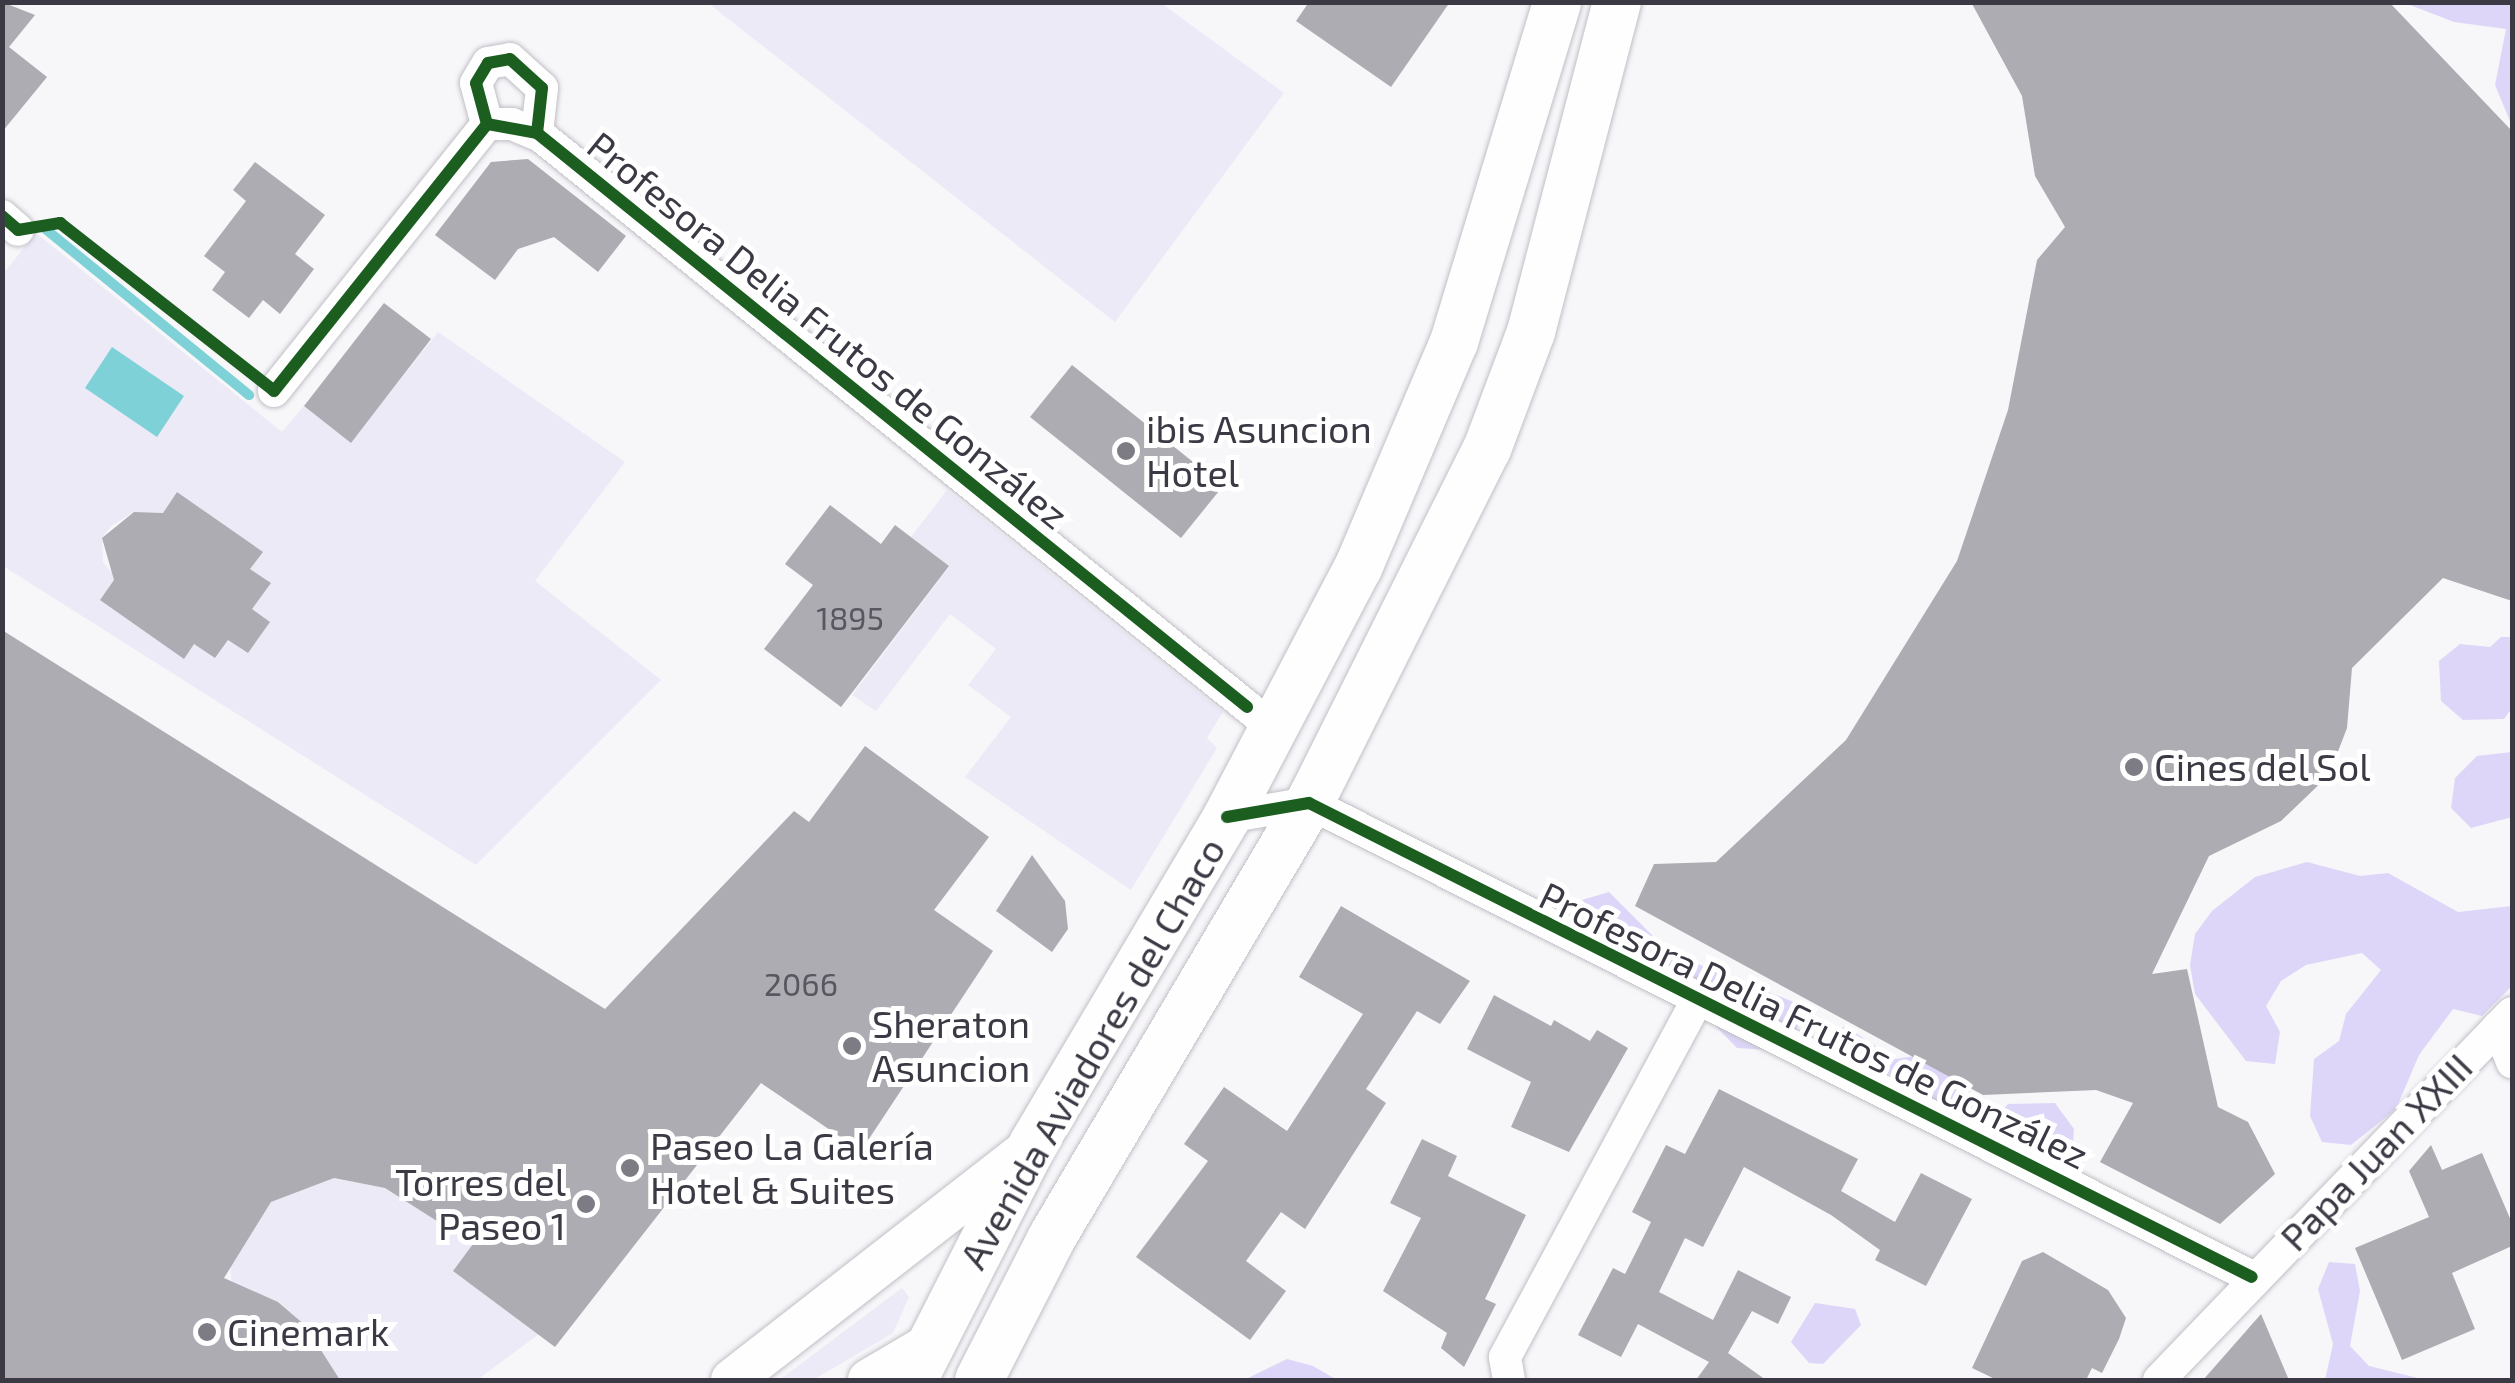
<!DOCTYPE html>
<html>
<head>
<meta charset="utf-8">
<style>
	body { margin:0 }
	#map { position:relative; width:2515px; height:1383px; overflow:hidden; background:#f7f6f9; font-family:"Exo 2",sans-serif }
	div>[style] { position:absolute }
	.green>* { inset:0; background:#edeaf8 }
	.forest>* { inset:0; background:#ddd6f8 }
	.water>* { inset:0; background:#7ed1d7 }
	.stream>* { height:10px; margin:-5px; padding:0 5px; transform-origin:5px; border-radius:5px; background:#7ed1d7 }
	.building>* { inset:0; background:#adacb2 }
	.roads { filter:drop-shadow(0 0 2px #c1bfc6) drop-shadow(0 0 2px #c1bfc6) }
	.minor>* { height:32px; margin:-16px; padding:0 16px; transform-origin:16px; border-radius:16px; background:#fefefe }
	.major>* { height:42px; margin:-21px; padding:0 21px; transform-origin:21px; border-radius:21px; background:#fefefe }
	.highway>* { height:48px; margin:-24px; padding:0 24px; transform-origin:24px; border-radius:24px; background:#fefefe }
	.cycleway>* { height:12px; margin:-6px; padding:0 6px; transform-origin:6px; border-radius:6px; background:#1b5e20 }
	.dots>* { width:28px; height:28px; translate:-50% -50%; box-sizing:border-box; border:5px solid #fff; border-radius:50% }
	span { translate:-50% -50%; white-space:nowrap; text-align:center; line-height:1.15; -webkit-text-stroke:10px #fff; paint-order:stroke }
	.number-label { font-size:32px; color:#585660 }
	.number-label span { -webkit-text-stroke-width:0 }
	.street-label { font-size:38px; color:#3b3944 }
	.poi-label { font-size:38px; color:#3b3944 }
	.left { translate:0 -50%; text-align:left }
	.right { translate:-100% -50%; text-align:right }
	.frame { position:absolute; inset:0; border:5px solid #3b3944; pointer-events:none }
</style>
</head>
<body>
<div id="map">
	<div class="green">
		<i style="clip-path:polygon(708px 3px,1161px 3px,1284px 93px,1115px 322px)"></i>
		<i style="clip-path:polygon(evenodd,36px 233px,282px 432px,304px 406px,351px 442px,438px 332px,625px 462px,535px 581px,661px 680px,476px 865px,3px 566px,2px 275px,36px 233px,177px 492px,262px 552px,250px 569px,270px 584px,215px 658px,194px 644px,184px 658px,103px 562px,102px 538px,111px 526px,134px 512px,163px 513px,177px 492px)"></i>
		<i style="clip-path:polygon(947px 490px,1223px 712px,1207px 738px,1217px 748px,1131px 890px,965px 777px,1011px 717px,968px 685px,996px 649px,950px 614px,876px 711px,852px 695px,949px 567px,911px 537px)"></i>
		<i style="clip-path:polygon(334px 1178px,385px 1188px,474px 1243px,453px 1271px,539px 1334px,477px 1380px,340px 1380px,305px 1325px,279px 1302px,232px 1288px,230px 1264px,271px 1202px)"></i>
		<i style="clip-path:polygon(902px 1288px,909px 1297px,893px 1333px,813px 1380px,779px 1380px)"></i>
	</div>
	<div class="forest">
		<i style="clip-path:polygon(2405px 3px,2512px 4px,2512px 126px,2495px 85px,2506px 29px,2454px 22px)"></i>
		<i style="clip-path:polygon(2501px 637px,2512px 637px,2512px 708px,2504px 719px,2463px 720px,2441px 701px,2439px 661px,2460px 644px,2490px 647px)"></i>
		<i style="clip-path:polygon(2512px 752px,2512px 817px,2471px 828px,2451px 808px,2455px 778px,2477px 756px)"></i>
		<i style="clip-path:polygon(2307px 862px,2360px 876px,2388px 873px,2458px 912px,2512px 906px,2512px 986px,2482px 1016px,2453px 1009px,2419px 1055px,2396px 1109px,2351px 1145px,2322px 1142px,2310px 1116px,2314px 1059px,2339px 1041px,2346px 1014px,2381px 970px,2362px 953px,2306px 965px,2281px 981px,2266px 1006px,2280px 1032px,2275px 1064px,2246px 1061px,2195px 994px,2190px 965px,2195px 934px,2212px 911px,2255px 877px)"></i>
		<i style="clip-path:polygon(1609px 892px,1670px 953px,1796px 1003px,1804px 1016px,1783px 1051px,1737px 1048px,1699px 1009px,1585px 928px,1582px 900px)"></i>
		<i style="clip-path:polygon(1845px 1026px,1895px 1059px,1922px 1055px,1962px 1077px,1977px 1105px,1962px 1127px,1833px 1033px)"></i>
		<i style="clip-path:polygon(2055px 1103px,2074px 1129px,2073px 1142px,2039px 1168px,1988px 1127px,2008px 1104px)"></i>
		<i style="clip-path:polygon(2329px 1262px,2355px 1264px,2360px 1291px,2350px 1346px,2369px 1366px,2426px 1380px,2325px 1380px,2333px 1344px,2318px 1289px)"></i>
		<i style="clip-path:polygon(1815px 1303px,1855px 1309px,1861px 1325px,1823px 1364px,1809px 1363px,1791px 1342px)"></i>
		<i style="clip-path:polygon(1287px 1359px,1313px 1366px,1337px 1380px,1244px 1380px)"></i>
	</div>
	<div class="water">
		<i style="clip-path:polygon(112px 347px,184px 396px,157px 437px,85px 388px)"></i>
	</div>
	<div class="stream">
		<i style="left:43px;top:227px;width:266px;rotate:39.2deg"></i>
	</div>
	<div class="building">
		<i style="clip-path:polygon(2px 2px,35px 15px,9px 47px,47px 77px,2px 132px)"></i>
		<i style="clip-path:polygon(1309px 2px,1450px 2px,1391px 87px,1296px 21px)"></i>
		<i style="clip-path:polygon(1971px 2px,2389px 2px,2512px 131px,2512px 601px,2443px 578px,2352px 668px,2347px 728px,2329px 775px,2281px 821px,2209px 856px,2152px 974px,2187px 969px,2218px 1107px,2248px 1122px,2275px 1174px,2220px 1224px,2100px 1162px,2133px 1103px,2096px 1090px,1983px 1095px,1635px 906px,1654px 864px,1716px 862px,1846px 740px,1957px 561px,2008px 410px,2037px 260px,2065px 227px,2035px 176px,2022px 96px)"></i>
		<i style="clip-path:polygon(528px 159px,626px 236px,598px 272px,554px 237px,518px 249px,495px 280px,435px 235px,491px 162px)"></i>
		<i style="clip-path:polygon(255px 162px,325px 215px,295px 254px,314px 269px,280px 314px,263px 300px,249px 318px,212px 290px,225px 272px,204px 256px,246px 201px,233px 190px)"></i>
		<i style="clip-path:polygon(384px 303px,431px 339px,351px 443px,304px 406px)"></i>
		<i style="clip-path:polygon(1072px 365px,1223px 486px,1181px 538px,1030px 417px)"></i>
		<i style="clip-path:polygon(177px 492px,263px 552px,250px 569px,271px 583px,252px 609px,270px 622px,248px 653px,228px 640px,215px 658px,194px 644px,184px 659px,100px 600px,114px 580px,102px 538px,134px 512px,163px 513px)"></i>
		<i style="clip-path:polygon(830px 505px,881px 544px,895px 525px,949px 566px,841px 707px,764px 649px,813px 585px,785px 564px)"></i>
		<i style="clip-path:polygon(2px 630px,605px 1009px,794px 811px,809px 822px,865px 746px,989px 837px,934px 910px,993px 951px,861px 1151px,761px 1083px,555px 1347px,453px 1271px,473px 1244px,385px 1188px,334px 1178px,271px 1202px,224px 1278px,278px 1302px,305px 1325px,340px 1380px,2px 1380px)"></i>
		<i style="clip-path:polygon(1032px 855px,1065px 901px,1068px 929px,1052px 952px,996px 911px)"></i>
		<i style="clip-path:polygon(1341px 906px,1470px 981px,1440px 1024px,1417px 1011px,1366px 1089px,1386px 1103px,1305px 1229px,1281px 1212px,1246px 1261px,1286px 1291px,1250px 1340px,1136px 1257px,1208px 1161px,1184px 1144px,1224px 1087px,1287px 1131px,1363px 1014px,1299px 977px)"></i>
		<i style="clip-path:polygon(1494px 995px,1551px 1026px,1554px 1020px,1590px 1041px,1597px 1030px,1628px 1048px,1569px 1152px,1511px 1127px,1531px 1082px,1467px 1049px)"></i>
		<i style="clip-path:polygon(1719px 1089px,1858px 1159px,1841px 1191px,1895px 1222px,1921px 1173px,1972px 1199px,1926px 1286px,1875px 1260px,1880px 1250px,1831px 1215px,1744px 1167px,1703px 1247px,1685px 1238px,1659px 1292px,1713px 1320px,1738px 1270px,1791px 1297px,1778px 1324px,1752px 1311px,1728px 1353px,1766px 1380px,1696px 1380px,1709px 1362px,1638px 1324px,1621px 1357px,1578px 1335px,1613px 1268px,1625px 1274px,1651px 1222px,1632px 1212px,1666px 1145px,1685px 1154px)"></i>
		<i style="clip-path:polygon(1422px 1139px,1457px 1156px,1448px 1176px,1526px 1215px,1485px 1299px,1496px 1304px,1464px 1367px,1441px 1348px,1447px 1333px,1383px 1291px,1421px 1218px,1390px 1203px)"></i>
		<i style="clip-path:polygon(2431px 1145px,2442px 1170px,2482px 1153px,2512px 1223px,2512px 1246px,2452px 1273px,2475px 1329px,2402px 1360px,2355px 1248px,2429px 1217px,2409px 1171px)"></i>
		<i style="clip-path:polygon(2043px 1252px,2108px 1290px,2126px 1318px,2119px 1339px,2102px 1373px,2092px 1368px,2086px 1380px,1997px 1380px,1972px 1368px,2022px 1261px)"></i>
		<i style="clip-path:polygon(2261px 1314px,2289px 1380px,2203px 1380px)"></i>
	</div>
	<div class="roads">
		<div class="minor">
			<i style="left:487px;top:124px;width:42px;rotate:-105deg"></i>
			<i style="left:476px;top:83px;width:23px;rotate:-59deg"></i>
			<i style="left:488px;top:63px;width:22px;rotate:-10deg"></i>
			<i style="left:510px;top:59px;width:43px;rotate:42.2deg"></i>
			<i style="left:542px;top:88px;width:45px;rotate:96.3deg"></i>
			<i style="left:2px;top:216px;width:21px;rotate:41deg"></i>
			<i style="left:274px;top:391px;width:342px;rotate:-51.4deg"></i>
			<i style="left:487px;top:124px;width:25px"></i>
			<i style="left:512px;top:124px;width:33px;rotate:23deg"></i>
			<i style="left:542px;top:137px;width:944px;rotate:38.93deg"></i>
			<i style="left:1227px;top:817px;width:83px;rotate:-9.7deg"></i>
			<i style="left:1309px;top:803px;width:1055px;rotate:26.69deg"></i>
			<i style="left:2498px;top:1027px;width:38px;rotate:68deg"></i>
			<i style="left:1509px;top:1380px;width:23px;rotate:-100deg"></i>
			<i style="left:1505px;top:1357px;width:410px;rotate:-61.7deg"></i>
			<i style="left:2159px;top:1380px;width:509px;rotate:-46.11deg"></i>
		</div>
		<div class="major">
			<i style="left:732px;top:1380px;width:371px;rotate:-37.9deg"></i>
			<i style="left:869px;top:1380px;width:67px;rotate:-30.4deg"></i>
		</div>
		<div class="highway">
			<i style="left:913px;top:1380px;width:265px;rotate:-63deg"></i>
			<i style="left:1033px;top:1144px;width:380px;rotate:-59.3deg"></i>
			<i style="left:1227px;top:817px;width:281px;rotate:-62.3deg"></i>
			<i style="left:1358px;top:568px;width:246px;rotate:-67deg"></i>
			<i style="left:1454px;top:342px;width:355px;rotate:-73.1deg"></i>
			<i style="left:979px;top:1380px;width:158px;rotate:-62.9deg"></i>
			<i style="left:1051px;top:1239px;width:515px;rotate:-59.4deg"></i>
			<i style="left:1313px;top:796px;width:388px;rotate:-63.4deg"></i>
			<i style="left:1487px;top:449px;width:125px;rotate:-69.4deg"></i>
			<i style="left:1531px;top:332px;width:341px;rotate:-75.4deg"></i>
		</div>
	</div>
	<div class="cycleway">
		<i style="left:487px;top:124px;width:42px;rotate:-105deg"></i>
		<i style="left:476px;top:83px;width:23px;rotate:-59deg"></i>
		<i style="left:488px;top:63px;width:22px;rotate:-10deg"></i>
		<i style="left:510px;top:59px;width:43px;rotate:42.2deg"></i>
		<i style="left:542px;top:88px;width:45px;rotate:96.3deg"></i>
		<i style="left:2px;top:216px;width:21px;rotate:41deg"></i>
		<i style="left:18px;top:230px;width:43px;rotate:-9.5deg"></i>
		<i style="left:60px;top:223px;width:272px;rotate:38.1deg"></i>
		<i style="left:274px;top:391px;width:342px;rotate:-51.4deg"></i>
		<i style="left:487px;top:124px;width:51px;rotate:10.2deg"></i>
		<i style="left:537px;top:133px;width:913px;rotate:38.95deg"></i>
		<i style="left:1227px;top:817px;width:83px;rotate:-9.7deg"></i>
		<i style="left:1309px;top:803px;width:1055px;rotate:26.69deg"></i>
	</div>
	<div class="dots">
		<i style="left:1126px;top:451px;background:#7d7b83"></i>
		<i style="left:2134px;top:767px;background:#7d7b83"></i>
		<i style="left:852px;top:1046px;background:#7d7b83"></i>
		<i style="left:630px;top:1168px;background:#7d7b83"></i>
		<i style="left:586px;top:1204px;background:#7d7b83"></i>
		<i style="left:207px;top:1332px;background:#7d7b83"></i>
	</div>
	<div class="number-label">
		<span style="left:850px;top:617px">1895</span>
		<span style="left:801px;top:983px">2066</span>
	</div>
	<div class="street-label">
		<span style="left:828px;top:330px;rotate:39deg">Profesora Delia Frutos de González</span>
		<span style="left:1814px;top:1025px;rotate:26deg">Profesora Delia Frutos de González</span>
		<span style="left:1092px;top:1053px;rotate:-60deg">Avenida Aviadores del Chaco</span>
		<span style="left:2376px;top:1152px;rotate:-46deg">Papa Juan XXIII</span>
	</div>
	<div class="poi-label">
		<span class="left" style="left:1146px;top:451px">ibis Asuncion<br>Hotel</span>
		<span class="left" style="left:2154px;top:767px">Cines del Sol</span>
		<span class="left" style="left:872px;top:1046px">Sheraton<br>Asuncion</span>
		<span class="left" style="left:650px;top:1168px">Paseo La Galería<br>Hotel &amp; Suites</span>
		<span class="right" style="left:566px;top:1204px">Torres del<br>Paseo 1</span>
		<span class="left" style="left:227px;top:1332px">Cinemark</span>
	</div>
	<div class="frame"></div>
</div>
</body>
</html>
